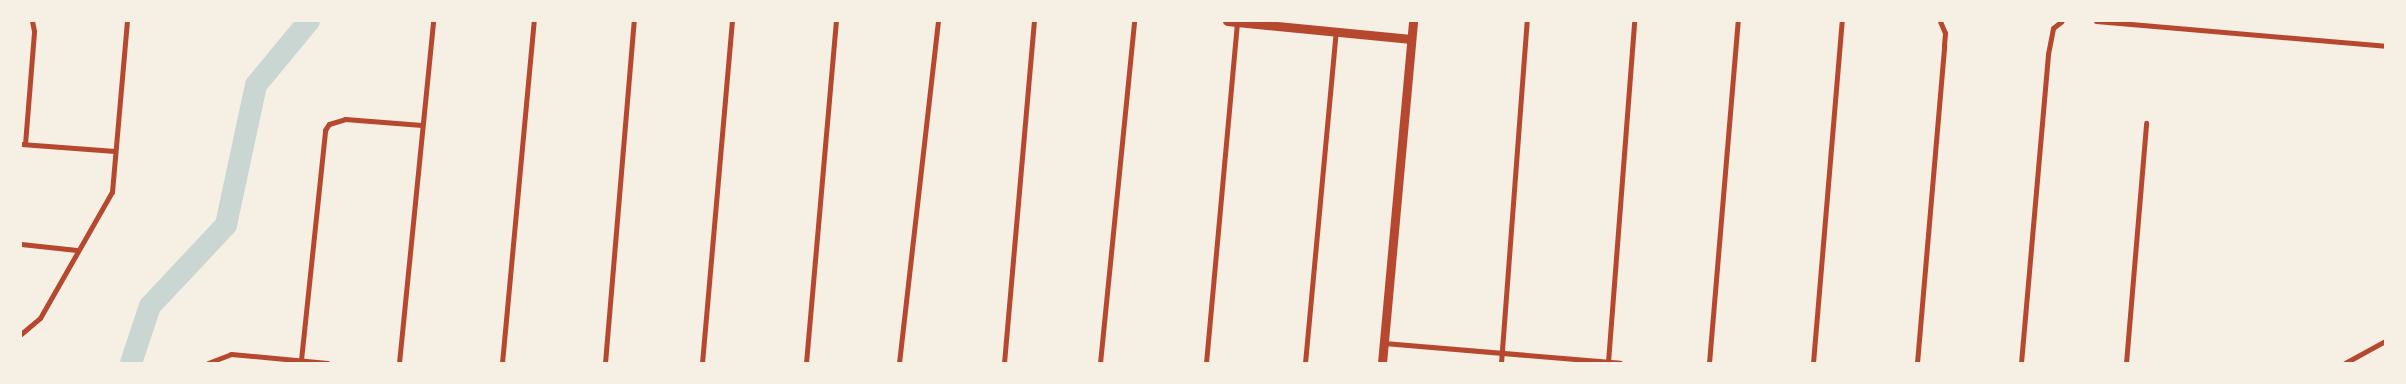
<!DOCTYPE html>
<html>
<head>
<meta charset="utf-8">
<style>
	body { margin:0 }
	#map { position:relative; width:2406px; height:384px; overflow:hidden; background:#f6efe4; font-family:"Source Serif 4",serif }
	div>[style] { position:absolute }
	.river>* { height:22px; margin:-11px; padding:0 11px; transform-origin:11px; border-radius:11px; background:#c9d6d2 }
	.minor>* { height:5px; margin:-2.5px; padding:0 2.5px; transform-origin:2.5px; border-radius:2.5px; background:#b5482f }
	.tertiary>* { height:9px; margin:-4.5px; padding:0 4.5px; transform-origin:4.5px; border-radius:4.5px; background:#b5482f }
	span { translate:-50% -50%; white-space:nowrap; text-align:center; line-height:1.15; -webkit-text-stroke:5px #f6efe4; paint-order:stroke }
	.frame { position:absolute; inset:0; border:22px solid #f6efe4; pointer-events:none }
</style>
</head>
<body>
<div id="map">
	<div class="river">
		<i style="left:131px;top:363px;width:60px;rotate:-71.6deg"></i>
		<i style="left:150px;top:306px;width:111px;rotate:-46.8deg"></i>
		<i style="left:226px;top:225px;width:143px;rotate:-77.9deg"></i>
		<i style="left:256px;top:85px;width:83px;rotate:-50.4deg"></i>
	</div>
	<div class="minor">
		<i style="left:2096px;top:21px;width:290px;rotate:4.9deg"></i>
		<i style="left:21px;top:144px;width:94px;rotate:4.3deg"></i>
		<i style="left:25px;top:144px;width:113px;rotate:-85.4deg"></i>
		<i style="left:34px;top:31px;width:10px;rotate:-101deg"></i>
		<i style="left:21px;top:244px;width:56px;rotate:6.1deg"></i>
		<i style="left:21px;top:334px;width:25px;rotate:-40deg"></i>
		<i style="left:40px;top:318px;width:145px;rotate:-60.3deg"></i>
		<i style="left:112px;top:192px;width:172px;rotate:-85deg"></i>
		<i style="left:1384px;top:343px;width:237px;rotate:4.8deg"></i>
		<i style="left:301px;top:360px;width:231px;rotate:-84deg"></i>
		<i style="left:325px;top:130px;width:7px;rotate:-56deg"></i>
		<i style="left:329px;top:124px;width:17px;rotate:-17deg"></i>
		<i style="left:345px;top:119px;width:77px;rotate:4.5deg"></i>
		<i style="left:1608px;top:362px;width:342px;rotate:-85.6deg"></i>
		<i style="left:208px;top:363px;width:25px;rotate:-21deg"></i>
		<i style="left:231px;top:354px;width:97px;rotate:5.3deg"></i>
		<i style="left:399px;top:363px;width:344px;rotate:-84.3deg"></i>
		<i style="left:502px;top:363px;width:343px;rotate:-84.7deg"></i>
		<i style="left:605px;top:363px;width:343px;rotate:-85.2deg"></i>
		<i style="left:702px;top:363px;width:343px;rotate:-85deg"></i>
		<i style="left:806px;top:363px;width:343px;rotate:-85deg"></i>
		<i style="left:899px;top:363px;width:344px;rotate:-83.5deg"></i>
		<i style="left:1004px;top:363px;width:343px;rotate:-85deg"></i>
		<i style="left:1100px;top:363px;width:344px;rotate:-84.3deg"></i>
		<i style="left:1206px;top:363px;width:342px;rotate:-84.8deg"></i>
		<i style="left:1305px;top:363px;width:333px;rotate:-84.7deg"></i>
		<i style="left:1501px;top:363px;width:343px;rotate:-85.7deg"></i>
		<i style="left:1709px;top:363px;width:343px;rotate:-85.2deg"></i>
		<i style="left:1813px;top:363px;width:343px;rotate:-85.2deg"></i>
		<i style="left:1917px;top:363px;width:319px;rotate:-85.1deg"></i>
		<i style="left:1944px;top:45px;width:12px;rotate:-85deg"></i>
		<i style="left:1945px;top:33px;width:13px;rotate:-113deg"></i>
		<i style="left:2021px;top:363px;width:310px;rotate:-85deg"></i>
		<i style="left:2048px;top:54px;width:26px;rotate:-79deg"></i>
		<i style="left:2053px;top:28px;width:11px;rotate:-38deg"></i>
		<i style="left:2126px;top:363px;width:241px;rotate:-85.2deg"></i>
		<i style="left:2345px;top:363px;width:46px;rotate:-28.8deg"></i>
	</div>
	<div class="tertiary">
		<i style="left:1227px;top:21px;width:185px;rotate:5.6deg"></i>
		<i style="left:1382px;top:363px;width:343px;rotate:-84.8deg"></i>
	</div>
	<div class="frame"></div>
</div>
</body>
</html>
